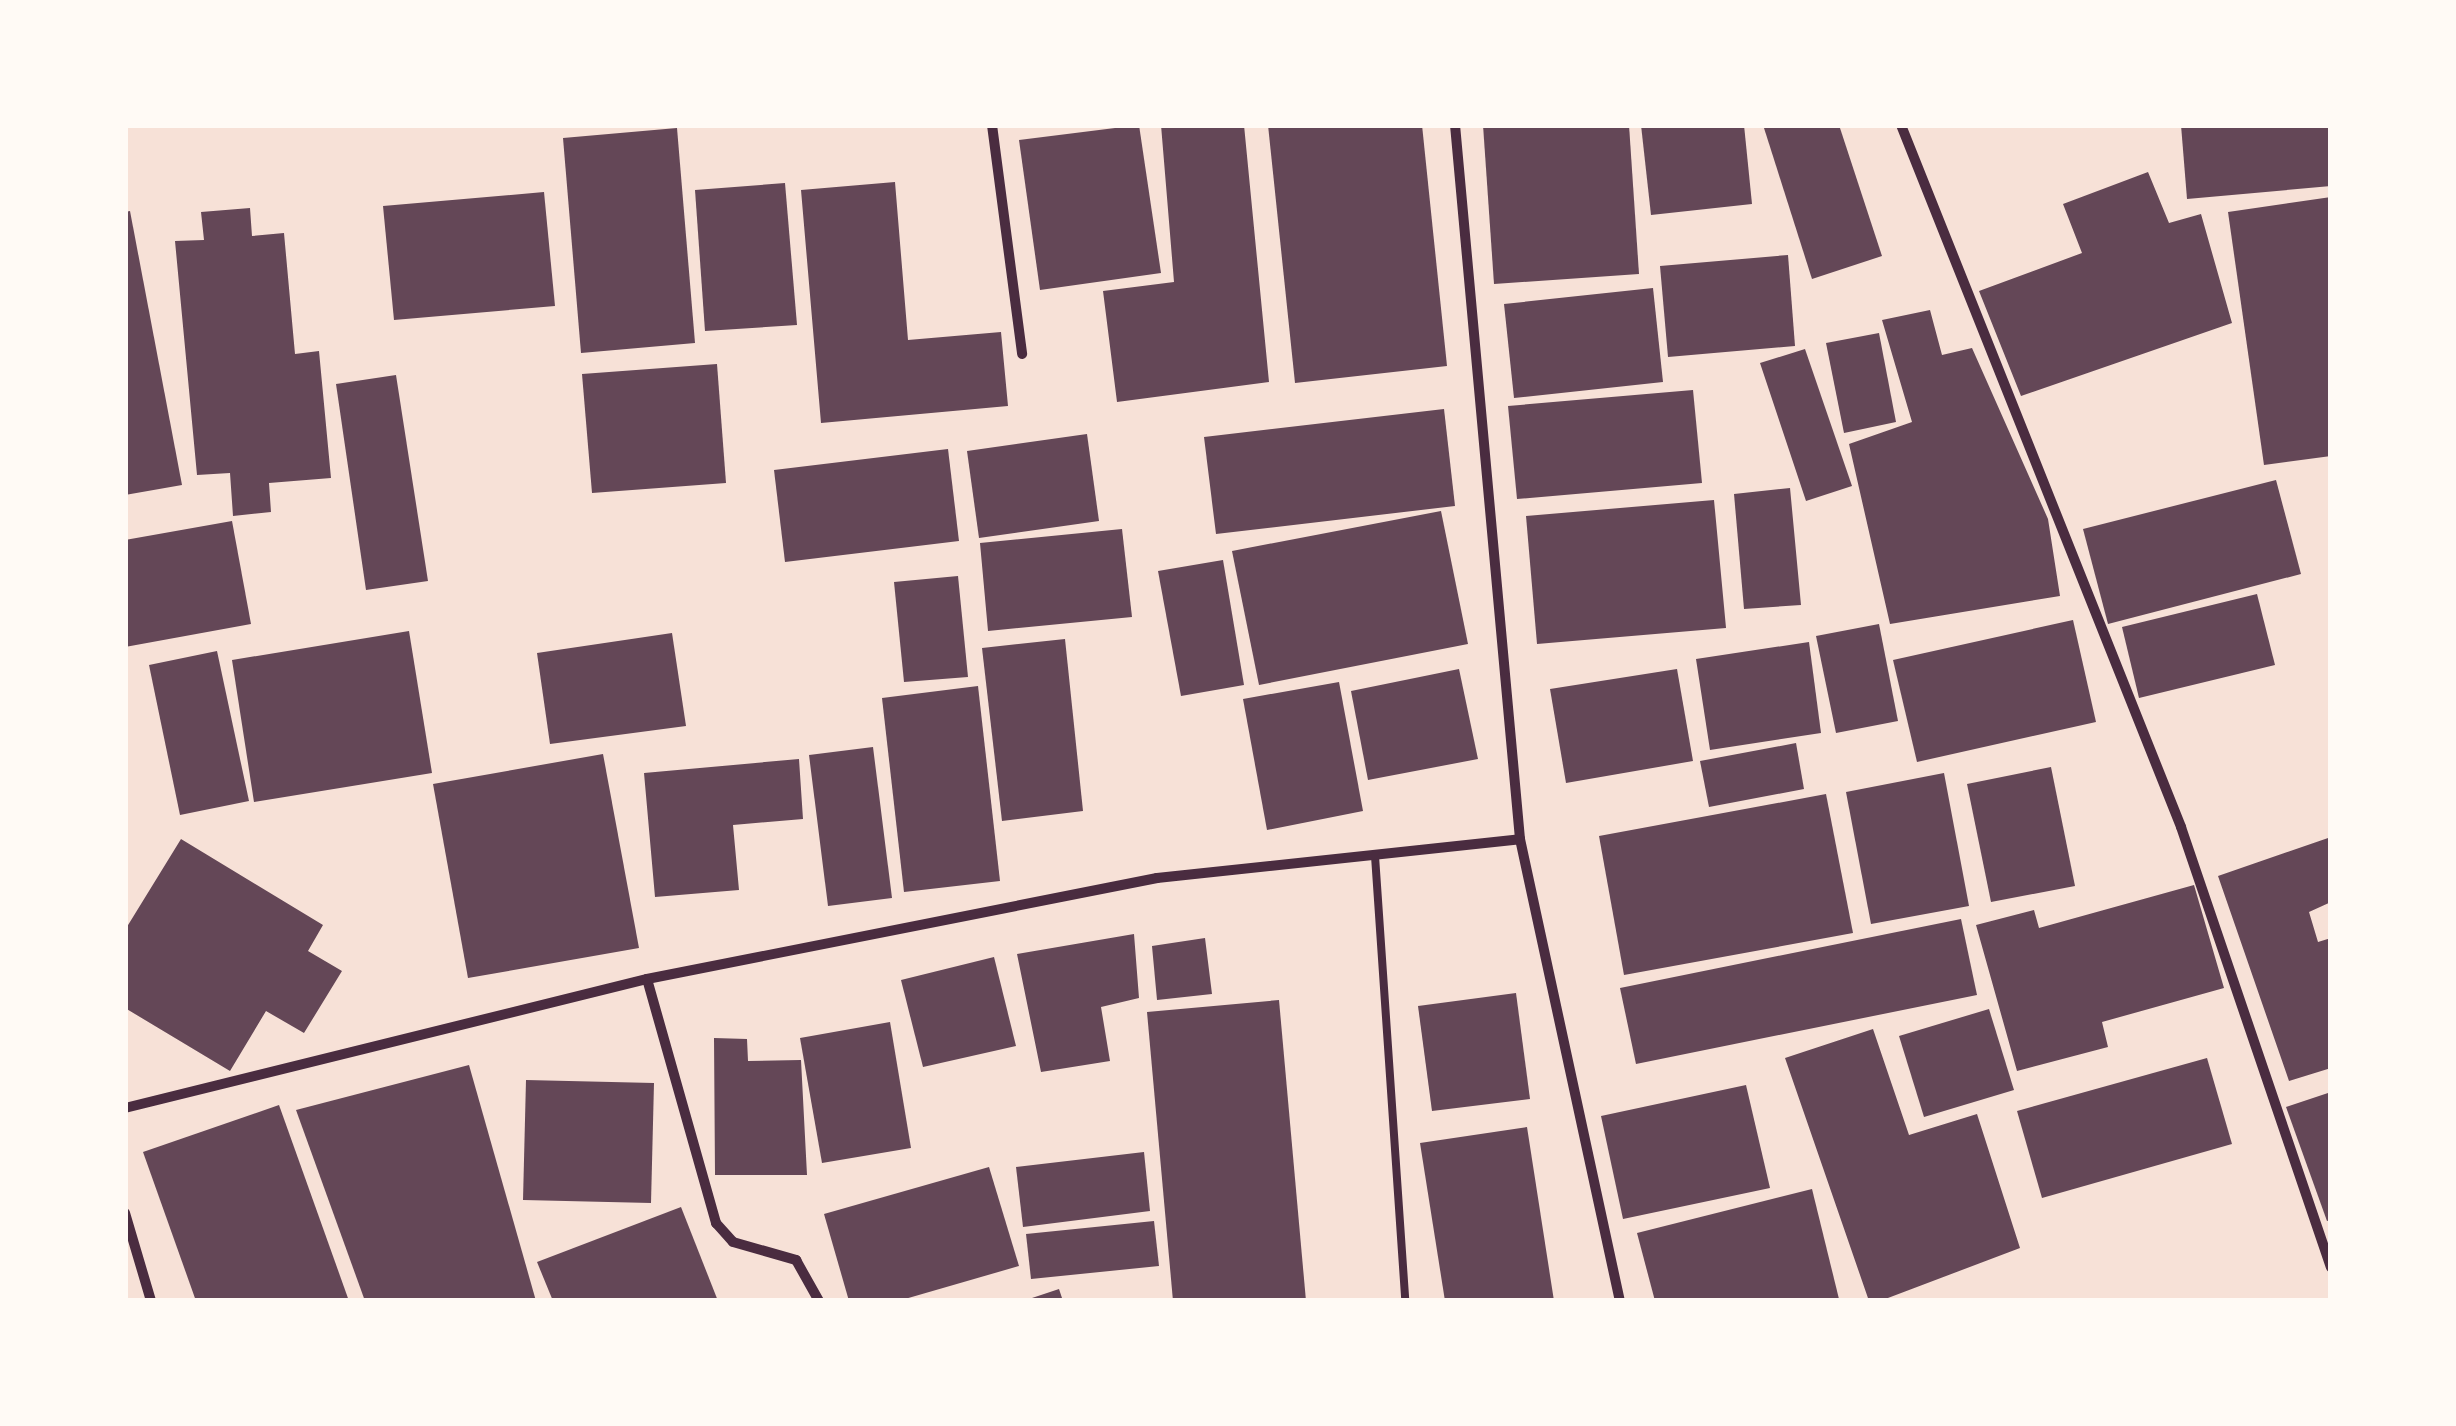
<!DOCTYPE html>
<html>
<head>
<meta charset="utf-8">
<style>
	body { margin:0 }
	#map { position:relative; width:2456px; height:1426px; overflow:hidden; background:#f7e1d7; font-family:Montserrat,sans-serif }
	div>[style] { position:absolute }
	.building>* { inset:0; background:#644757 }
	.service>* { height:8px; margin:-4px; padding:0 4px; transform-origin:4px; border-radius:4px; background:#4a2c40 }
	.minor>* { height:10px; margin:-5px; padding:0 5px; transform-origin:5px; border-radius:5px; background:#4a2c40 }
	span { translate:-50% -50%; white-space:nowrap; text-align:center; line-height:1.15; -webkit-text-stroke:10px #fffaf5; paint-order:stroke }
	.frame { position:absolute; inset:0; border:128px solid #fffaf5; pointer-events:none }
</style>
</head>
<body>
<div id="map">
	<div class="building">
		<i style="clip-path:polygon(1139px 125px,1161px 273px,1040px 290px,1019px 140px)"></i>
		<i style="clip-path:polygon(1161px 125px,1244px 125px,1269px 382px,1117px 402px,1103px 291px,1174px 282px)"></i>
		<i style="clip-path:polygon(1268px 125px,1422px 125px,1447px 366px,1295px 383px)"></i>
		<i style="clip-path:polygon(1483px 125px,1629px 125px,1639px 274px,1494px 284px)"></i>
		<i style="clip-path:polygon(1641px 125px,1744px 125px,1752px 204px,1651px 215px)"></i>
		<i style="clip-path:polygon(1774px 125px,1839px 125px,1882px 256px,1812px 279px,1764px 128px)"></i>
		<i style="clip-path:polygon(2181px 125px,2331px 125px,2331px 186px,2187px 199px)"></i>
		<i style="clip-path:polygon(677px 128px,695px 343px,581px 353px,563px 138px)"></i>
		<i style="clip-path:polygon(2148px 172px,2169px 223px,2201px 214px,2232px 323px,2021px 396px,1979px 291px,2082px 253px,2063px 204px)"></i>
		<i style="clip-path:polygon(895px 182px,908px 340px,1001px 332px,1008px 406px,821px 423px,801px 190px)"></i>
		<i style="clip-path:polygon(785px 183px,797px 325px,705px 331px,695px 190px)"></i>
		<i style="clip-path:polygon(544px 192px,555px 306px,394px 320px,383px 206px)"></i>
		<i style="clip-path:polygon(2331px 197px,2331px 456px,2264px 465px,2228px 212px)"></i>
		<i style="clip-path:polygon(250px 208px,252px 236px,284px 233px,295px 354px,319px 351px,331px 478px,269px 483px,271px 512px,233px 516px,230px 473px,197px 475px,175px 241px,204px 240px,201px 212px)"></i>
		<i style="clip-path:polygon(130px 211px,182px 485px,125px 495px,125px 212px)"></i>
		<i style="clip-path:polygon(1788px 255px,1795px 346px,1668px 357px,1660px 266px)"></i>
		<i style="clip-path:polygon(1653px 288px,1663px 382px,1514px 398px,1504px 304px)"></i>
		<i style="clip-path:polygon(1930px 310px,1942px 355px,1972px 348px,2048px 519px,2060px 596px,1890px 624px,1849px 444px,1912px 422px,1882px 320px)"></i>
		<i style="clip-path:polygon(1879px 333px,1896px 422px,1844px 433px,1826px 343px)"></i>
		<i style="clip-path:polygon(1805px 349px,1852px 486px,1806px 501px,1760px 363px)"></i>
		<i style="clip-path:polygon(717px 364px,726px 483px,592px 493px,582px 374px)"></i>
		<i style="clip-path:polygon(396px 375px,428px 581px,366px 590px,336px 384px)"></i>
		<i style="clip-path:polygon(1693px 390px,1702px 483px,1517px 499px,1508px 406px)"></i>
		<i style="clip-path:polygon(1444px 409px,1455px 506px,1216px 534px,1204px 437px)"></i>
		<i style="clip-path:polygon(1087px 434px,1099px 521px,979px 538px,967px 451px)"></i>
		<i style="clip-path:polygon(948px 449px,959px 541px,785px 562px,774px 470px)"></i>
		<i style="clip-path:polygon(2276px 480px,2301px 574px,2108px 624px,2083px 529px)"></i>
		<i style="clip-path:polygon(1790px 488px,1801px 605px,1744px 609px,1734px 494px)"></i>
		<i style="clip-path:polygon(1714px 500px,1726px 628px,1537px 644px,1526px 516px)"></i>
		<i style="clip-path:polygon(1441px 511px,1468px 644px,1259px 685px,1232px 551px)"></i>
		<i style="clip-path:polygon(232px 521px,251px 624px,125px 647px,125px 540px)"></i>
		<i style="clip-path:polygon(1122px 529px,1132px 617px,988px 631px,980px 543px)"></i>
		<i style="clip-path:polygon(1223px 560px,1244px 685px,1181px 696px,1158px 571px)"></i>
		<i style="clip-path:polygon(958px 576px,968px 677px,904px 682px,894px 582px)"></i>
		<i style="clip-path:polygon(2257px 594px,2275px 665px,2139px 698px,2122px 627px)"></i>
		<i style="clip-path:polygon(2073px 620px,2096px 722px,1917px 762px,1893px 660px)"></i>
		<i style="clip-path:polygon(1879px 624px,1898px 721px,1836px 733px,1816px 636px)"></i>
		<i style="clip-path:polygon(409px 631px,432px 773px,254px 802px,232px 660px)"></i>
		<i style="clip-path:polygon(672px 633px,686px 726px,550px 744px,537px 653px)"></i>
		<i style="clip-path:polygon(1065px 639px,1083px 811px,1002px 821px,982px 648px)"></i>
		<i style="clip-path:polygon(1809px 642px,1821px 733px,1710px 750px,1696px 659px)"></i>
		<i style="clip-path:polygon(217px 651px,249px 801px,180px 815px,149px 665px)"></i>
		<i style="clip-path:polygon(1459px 669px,1478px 759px,1368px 780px,1351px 691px)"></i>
		<i style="clip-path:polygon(1677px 669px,1693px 761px,1566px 783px,1550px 689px)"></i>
		<i style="clip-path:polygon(1339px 682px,1363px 811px,1267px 830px,1243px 699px)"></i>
		<i style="clip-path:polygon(978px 686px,1000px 881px,904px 892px,882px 698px)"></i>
		<i style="clip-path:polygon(1796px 743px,1804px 789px,1709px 807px,1700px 761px)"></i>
		<i style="clip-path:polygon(873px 747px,892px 898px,828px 906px,809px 755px)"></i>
		<i style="clip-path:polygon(603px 754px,639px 948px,468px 978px,433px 784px)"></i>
		<i style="clip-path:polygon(799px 759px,803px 819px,733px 825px,739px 890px,655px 897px,644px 773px)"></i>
		<i style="clip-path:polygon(2051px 767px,2075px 886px,1991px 902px,1967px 784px)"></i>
		<i style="clip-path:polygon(1944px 773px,1969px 906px,1871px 924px,1846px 792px)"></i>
		<i style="clip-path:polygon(1826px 794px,1853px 933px,1624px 975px,1599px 836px)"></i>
		<i style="clip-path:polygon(2331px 837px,2331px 902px,2309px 912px,2318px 942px,2331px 938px,2331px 1068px,2289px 1081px,2218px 876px)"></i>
		<i style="clip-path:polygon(181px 839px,323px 925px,308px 951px,342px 971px,304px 1033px,266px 1011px,230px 1071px,125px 1008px,125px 930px)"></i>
		<i style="clip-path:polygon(2194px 885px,2224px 988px,2102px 1022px,2108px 1047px,2017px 1071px,1976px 925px,2034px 910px,2039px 928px)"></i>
		<i style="clip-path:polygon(1961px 919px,1977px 995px,1636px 1064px,1620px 988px)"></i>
		<i style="clip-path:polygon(1134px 934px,1139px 998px,1101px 1007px,1110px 1061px,1041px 1072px,1017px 954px)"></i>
		<i style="clip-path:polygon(1205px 938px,1212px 994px,1157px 1000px,1152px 946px)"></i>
		<i style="clip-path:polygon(994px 957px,1016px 1046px,923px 1067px,901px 980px)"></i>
		<i style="clip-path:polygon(1516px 993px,1530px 1099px,1432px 1111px,1418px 1006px)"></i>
		<i style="clip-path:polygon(1279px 1000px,1306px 1301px,1173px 1301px,1147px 1012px)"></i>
		<i style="clip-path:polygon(1989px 1009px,2014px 1090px,1924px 1117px,1899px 1036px)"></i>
		<i style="clip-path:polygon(890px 1022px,911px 1148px,822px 1163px,800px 1038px)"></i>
		<i style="clip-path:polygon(1873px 1029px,1909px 1135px,1977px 1114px,2020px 1248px,1880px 1301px,1869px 1301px,1785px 1058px)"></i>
		<i style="clip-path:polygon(714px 1038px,747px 1039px,748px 1061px,801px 1060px,807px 1175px,715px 1175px)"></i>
		<i style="clip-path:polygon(2207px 1058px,2232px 1144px,2042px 1198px,2017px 1111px)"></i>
		<i style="clip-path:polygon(469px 1065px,536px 1301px,365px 1301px,296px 1110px)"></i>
		<i style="clip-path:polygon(526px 1080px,654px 1083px,651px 1203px,523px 1200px)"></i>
		<i style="clip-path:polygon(1746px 1085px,1770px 1188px,1623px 1219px,1601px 1116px)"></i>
		<i style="clip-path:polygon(2331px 1092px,2331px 1220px,2327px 1221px,2286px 1107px)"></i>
		<i style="clip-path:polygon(279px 1105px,349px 1301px,196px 1301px,143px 1152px)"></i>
		<i style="clip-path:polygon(1527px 1127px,1554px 1301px,1445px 1301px,1420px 1143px)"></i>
		<i style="clip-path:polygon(1144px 1152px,1150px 1211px,1023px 1227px,1016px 1167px)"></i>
		<i style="clip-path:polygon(989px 1167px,1019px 1266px,898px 1301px,849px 1301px,824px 1214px)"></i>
		<i style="clip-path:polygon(1812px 1189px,1839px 1299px,1655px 1301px,1637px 1233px)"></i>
		<i style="clip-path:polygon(681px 1207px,718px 1301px,553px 1301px,537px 1262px)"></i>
		<i style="clip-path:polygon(1154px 1221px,1159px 1266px,1031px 1279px,1026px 1234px)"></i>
		<i style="clip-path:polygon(1059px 1289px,1063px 1301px,1026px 1301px,1026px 1300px)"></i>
	</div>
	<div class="service">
		<i style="left:1375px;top:856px;width:446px;rotate:86.1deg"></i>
	</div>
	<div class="minor">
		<i style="left:992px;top:125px;width:231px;rotate:82.5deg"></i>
		<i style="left:1901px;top:125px;width:756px;rotate:68.25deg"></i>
		<i style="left:2181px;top:827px;width:465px;rotate:71.2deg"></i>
		<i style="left:1520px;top:839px;width:473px;rotate:77.8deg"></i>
		<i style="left:647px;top:979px;width:254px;rotate:74.2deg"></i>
		<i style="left:716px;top:1223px;width:25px;rotate:48deg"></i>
		<i style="left:733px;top:1242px;width:66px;rotate:15.9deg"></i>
		<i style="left:796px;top:1260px;width:47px;rotate:60.7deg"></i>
		<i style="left:125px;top:1108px;width:538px;rotate:-13.88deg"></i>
		<i style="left:647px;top:979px;width:520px;rotate:-11.2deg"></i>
		<i style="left:1157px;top:878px;width:365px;rotate:-6.1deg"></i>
		<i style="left:1520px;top:839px;width:717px;rotate:-95.2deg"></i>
		<i style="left:125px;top:1213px;width:92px;rotate:73.5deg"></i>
	</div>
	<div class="frame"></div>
</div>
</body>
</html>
